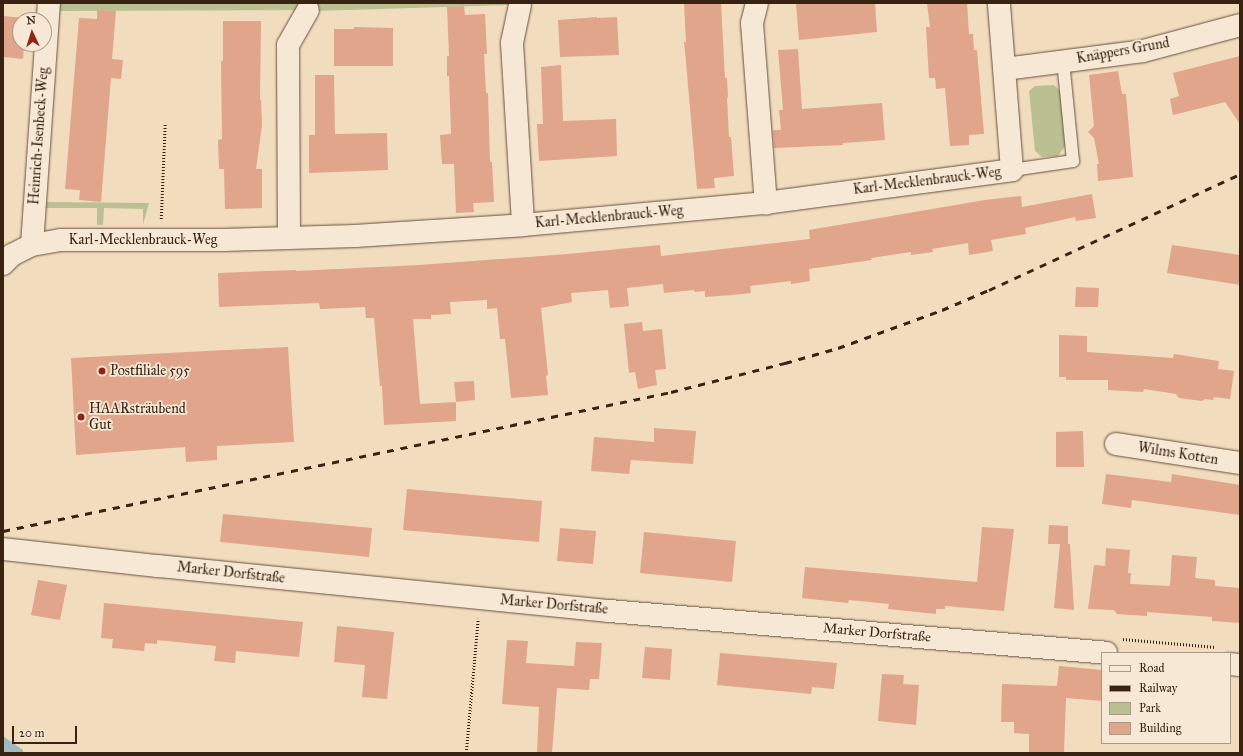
<!DOCTYPE html>
<html>
<head>
<meta charset="utf-8">
<style>
	body { margin:0 }
	#map { position:relative; width:1243px; height:756px; overflow:hidden; background:#f1dcbe; font-family:"IM FELL Great Primer",serif }
	div>[style] { position:absolute }
	.green>* { inset:0; background:#bac091 }
	.water>* { inset:0; background:#a1b8bd }
	.building>* { inset:0; background:#e0a58a }
	.path>* { height:2.5px; margin-top:-1.25px; transform-origin:0; background:repeating-linear-gradient(90deg,#382312 0 1px,transparent 0 3px) }
	.roads { filter:drop-shadow(0 0 1px #66513d) drop-shadow(0 0 1px #66513d) }
	.lane>* { height:12px; margin:-6px; padding:0 6px; transform-origin:6px; border-radius:6px; background:#f6e8d5 }
	.street>* { height:22px; margin:-11px; padding:0 11px; transform-origin:11px; border-radius:11px; background:#f6e8d5 }
	.rail>* { height:3px; margin-top:-1.5px; transform-origin:0; background:repeating-linear-gradient(90deg,#382312 0 7px,transparent 0 14px) }
	.dots>* { width:11px; height:11px; translate:-50% -50%; box-sizing:border-box; border:2px solid #f6e8d5; border-radius:50% }
	span { translate:-50% -50%; white-space:nowrap; text-align:center; line-height:1.15; -webkit-text-stroke:3.5px #f6e8d5; paint-order:stroke }
	.street-label { font-size:14px; color:#382312 }
	.poi-label { font-size:14px; color:#382312 }
	.left { translate:0 -50%; text-align:left }
	.frame { position:absolute; inset:0; border:4px solid #382312; pointer-events:none }
	.legend { position:absolute; left:1101px; top:652px; width:130px; height:92px; box-sizing:border-box; background:#f6e8d5; border:1px solid #aa9987; margin:0; padding:5px 7px; list-style:none; font-size:12px; color:#382312 }
	.legend li { display:flex; align-items:center; gap:8px; height:20px }
	.legend b { width:20px; border:1px solid #aa9987 }
	.north { position:absolute; left:12px; top:12px; width:40px; height:40px; box-sizing:border-box; background:#f6e8d5; border:1px solid #aa9987; border-radius:50%; rotate:356deg; font-size:11px; font-weight:700; line-height:16px; text-align:center; color:#382312 }
	.north::after { content:''; display:block; margin:auto; width:14px; height:18px; background:#8f2418; clip-path:polygon(50% 0,100% 100%,50% 72%,0 100%) }
	.scale { position:absolute; left:12px; top:726px; width:65px; height:18px; box-sizing:border-box; border:2px solid #382312; border-top:0; padding-left:5px; font-size:12px; line-height:14px; white-space:nowrap; color:#382312; -webkit-text-stroke:3px #f6e8d5; paint-order:stroke }
</style>
</head>
<body>
<div id="map">
	<div class="green">
		<i style="clip-path:polygon(60px 3px,304px 3px,303px 10px,60px 11px)"></i>
		<i style="clip-path:polygon(316px 3px,513px 3px,514px 5px,315px 11px)"></i>
		<i style="clip-path:polygon(1054px 85px,1061px 92px,1065px 146px,1058px 156px,1042px 157px,1035px 151px,1029px 91px,1035px 86px)"></i>
		<i style="clip-path:polygon(42px 202px,149px 203px,143px 225px,143px 209px,104px 208px,103px 225px,97px 225px,97px 208px,42px 208px)"></i>
	</div>
	<div class="water">
		<i style="clip-path:polygon(3px 736px,23px 750px,23px 753px,3px 753px)"></i>
	</div>
	<div class="building">
		<i style="clip-path:polygon(684px 3px,721px 3px,725px 78px,727px 78px,728px 97px,727px 98px,729px 137px,731px 137px,734px 176px,714px 178px,715px 188px,697px 189px,686px 62px,684px 42px,686px 42px)"></i>
		<i style="clip-path:polygon(796px 3px,875px 3px,877px 32px,799px 40px)"></i>
		<i style="clip-path:polygon(927px 3px,967px 3px,969px 34px,973px 34px,974px 50px,977px 50px,984px 134px,969px 135px,969px 145px,950px 146px,945px 88px,936px 89px,935px 78px,929px 78px,926px 27px,930px 27px)"></i>
		<i style="clip-path:polygon(464px 6px,465px 15px,485px 14px,487px 54px,484px 54px,486px 93px,488px 93px,490px 162px,492px 162px,494px 202px,473px 203px,474px 212px,456px 213px,454px 164px,442px 164px,440px 135px,451px 134px,449px 76px,447px 76px,447px 56px,449px 56px,447px 7px)"></i>
		<i style="clip-path:polygon(97px 10px,116px 11px,112px 59px,123px 60px,121px 79px,111px 78px,101px 202px,79px 200px,80px 190px,65px 189px,79px 18px,97px 19px)"></i>
		<i style="clip-path:polygon(3px 16px,26px 18px,26px 20px,20px 20px,20px 44px,24px 44px,23px 59px,3px 57px)"></i>
		<i style="clip-path:polygon(597px 17px,597px 18px,617px 17px,619px 55px,560px 57px,558px 20px)"></i>
		<i style="clip-path:polygon(223px 21px,261px 21px,260px 100px,261px 100px,262px 125px,256px 169px,262px 169px,262px 208px,225px 209px,224px 169px,219px 169px,218px 140px,222px 139px,221px 61px,223px 61px)"></i>
		<i style="clip-path:polygon(354px 27px,393px 28px,393px 66px,334px 66px,334px 29px,354px 29px)"></i>
		<i style="clip-path:polygon(798px 49px,802px 109px,882px 103px,885px 140px,843px 143px,843px 145px,774px 148px,773px 130px,781px 130px,779px 110px,783px 110px,778px 50px)"></i>
		<i style="clip-path:polygon(1240px 56px,1240px 124px,1225px 102px,1173px 115px,1170px 99px,1179px 96px,1173px 73px)"></i>
		<i style="clip-path:polygon(561px 65px,563px 121px,616px 119px,617px 156px,539px 161px,537px 124px,543px 124px,541px 67px)"></i>
		<i style="clip-path:polygon(1118px 71px,1122px 94px,1126px 94px,1133px 177px,1098px 181px,1097px 164px,1099px 164px,1094px 138px,1088px 132px,1094px 126px,1089px 75px)"></i>
		<i style="clip-path:polygon(315px 75px,334px 75px,335px 134px,387px 133px,388px 170px,309px 173px,309px 135px,315px 135px)"></i>
		<i style="clip-path:polygon(1092px 194px,1096px 218px,1076px 221px,1075px 217px,1025px 228px,1026px 234px,991px 240px,993px 251px,969px 255px,968px 243px,932px 249px,933px 252px,911px 255px,911px 252px,871px 258px,872px 260px,809px 269px,810px 281px,791px 284px,791px 281px,750px 286px,751px 293px,732px 295px,705px 297px,705px 291px,695px 292px,694px 290px,664px 293px,663px 284px,627px 288px,629px 306px,610px 308px,608px 290px,571px 293px,572px 302px,541px 308px,548px 375px,546px 376px,548px 395px,511px 398px,505px 339px,500px 339px,497px 308px,487px 309px,487px 300px,450px 302px,451px 314px,431px 315px,431px 319px,413px 319px,420px 404px,456px 402px,456px 421px,384px 425px,382px 386px,380px 386px,374px 318px,366px 318px,365px 307px,320px 309px,319px 303px,219px 307px,218px 273px,296px 270px,296px 271px,419px 265px,568px 254px,660px 245px,661px 256px,810px 239px,809px 230px,985px 200px,1021px 196px,1022px 207px)"></i>
		<i style="clip-path:polygon(1172px 245px,1240px 255px,1240px 285px,1167px 273px)"></i>
		<i style="clip-path:polygon(1076px 287px,1099px 288px,1098px 307px,1075px 307px)"></i>
		<i style="clip-path:polygon(642px 322px,643px 331px,662px 329px,666px 369px,655px 370px,657px 385px,638px 389px,635px 372px,629px 373px,624px 324px)"></i>
		<i style="clip-path:polygon(1059px 335px,1087px 336px,1087px 352px,1173px 358px,1174px 354px,1219px 361px,1218px 369px,1234px 371px,1230px 399px,1214px 397px,1213px 400px,1205px 399px,1202px 401px,1179px 398px,1176px 394px,1144px 389px,1143px 392px,1108px 390px,1108px 380px,1066px 380px,1066px 377px,1059px 377px)"></i>
		<i style="clip-path:polygon(288px 347px,294px 442px,217px 446px,217px 460px,186px 462px,185px 447px,76px 455px,71px 358px)"></i>
		<i style="clip-path:polygon(474px 381px,475px 400px,456px 402px,454px 382px)"></i>
		<i style="clip-path:polygon(654px 428px,696px 431px,693px 464px,631px 460px,629px 474px,591px 471px,594px 437px,654px 442px)"></i>
		<i style="clip-path:polygon(1083px 431px,1084px 467px,1056px 467px,1056px 432px)"></i>
		<i style="clip-path:polygon(1106px 474px,1171px 482px,1172px 474px,1240px 485px,1240px 515px,1132px 500px,1131px 508px,1102px 504px)"></i>
		<i style="clip-path:polygon(407px 489px,542px 501px,539px 542px,403px 530px)"></i>
		<i style="clip-path:polygon(223px 514px,372px 528px,369px 557px,220px 542px)"></i>
		<i style="clip-path:polygon(1049px 525px,1068px 526px,1068px 544px,1048px 544px)"></i>
		<i style="clip-path:polygon(982px 527px,1014px 529px,1004px 611px,945px 606px,945px 609px,936px 609px,936px 614px,888px 609px,889px 604px,849px 600px,848px 603px,802px 598px,805px 567px,977px 582px)"></i>
		<i style="clip-path:polygon(560px 528px,596px 531px,593px 564px,557px 561px)"></i>
		<i style="clip-path:polygon(644px 532px,736px 541px,732px 582px,640px 573px)"></i>
		<i style="clip-path:polygon(1060px 544px,1070px 544px,1074px 610px,1054px 608px)"></i>
		<i style="clip-path:polygon(1106px 548px,1130px 550px,1128px 573px,1131px 573px,1130px 584px,1170px 586px,1172px 555px,1197px 557px,1195px 578px,1215px 580px,1215px 586px,1240px 588px,1240px 623px,1212px 621px,1212px 617px,1147px 612px,1147px 616px,1117px 614px,1114px 610px,1088px 609px,1094px 565px,1105px 566px)"></i>
		<i style="clip-path:polygon(38px 580px,67px 585px,60px 620px,31px 615px)"></i>
		<i style="clip-path:polygon(104px 603px,303px 622px,299px 657px,236px 651px,235px 663px,214px 661px,216px 646px,157px 640px,157px 644px,145px 643px,144px 651px,112px 648px,113px 639px,101px 638px)"></i>
		<i style="clip-path:polygon(337px 626px,394px 632px,387px 699px,362px 697px,365px 665px,334px 662px)"></i>
		<i style="clip-path:polygon(507px 640px,528px 641px,526px 663px,574px 666px,576px 642px,602px 643px,599px 679px,590px 679px,589px 690px,557px 688px,552px 753px,537px 753px,539px 707px,502px 704px)"></i>
		<i style="clip-path:polygon(645px 647px,672px 649px,670px 680px,642px 678px)"></i>
		<i style="clip-path:polygon(720px 653px,837px 663px,834px 689px,812px 687px,811px 694px,717px 685px)"></i>
		<i style="clip-path:polygon(1059px 666px,1102px 670px,1102px 701px,1066px 698px,1064px 753px,1029px 753px,1029px 734px,1014px 733px,1014px 722px,1001px 722px,1002px 684px,1057px 686px)"></i>
		<i style="clip-path:polygon(882px 674px,904px 675px,903px 684px,919px 685px,916px 725px,878px 721px)"></i>
	</div>
	<div class="path">
		<i style="left:161px;top:219px;width:95px;rotate:-87.6deg"></i>
		<i style="left:1123px;top:639px;width:93px;rotate:4.9deg"></i>
		<i style="left:466px;top:753px;width:135px;rotate:-84.9deg"></i>
	</div>
	<div class="roads">
		<div class="lane">
			<i style="left:1012px;top:170px;width:62px;rotate:-8.4deg"></i>
			<i style="left:1073px;top:161px;width:100px;rotate:-95.7deg"></i>
		</div>
		<div class="street">
			<i style="left:757px;top:3px;width:21px;rotate:104deg"></i>
			<i style="left:752px;top:23px;width:181px;rotate:85.6deg"></i>
			<i style="left:520px;top:5px;width:39px;rotate:102deg"></i>
			<i style="left:512px;top:43px;width:182px;rotate:86.5deg"></i>
			<i style="left:1005px;top:69px;width:139px;rotate:-7.4deg"></i>
			<i style="left:1143px;top:51px;width:100px;rotate:-15deg"></i>
			<i style="left:289px;top:238px;width:193px;rotate:-90.3deg"></i>
			<i style="left:288px;top:45px;width:40px;rotate:-60.3deg"></i>
			<i style="left:32px;top:245px;width:243px;rotate:-86deg"></i>
			<i style="left:3px;top:264px;width:13px;rotate:-45deg"></i>
			<i style="left:12px;top:255px;width:22px;rotate:-27deg"></i>
			<i style="left:32px;top:245px;width:29px;rotate:-10deg"></i>
			<i style="left:61px;top:240px;width:162px"></i>
			<i style="left:223px;top:240px;width:132px;rotate:-1.7deg"></i>
			<i style="left:355px;top:236px;width:168px;rotate:-3.7deg"></i>
			<i style="left:523px;top:225px;width:244px;rotate:-5.2deg"></i>
			<i style="left:766px;top:203px;width:248px;rotate:-7.6deg"></i>
			<i style="left:1012px;top:170px;width:168px;rotate:-94.5deg"></i>
			<i style="left:1116px;top:444px;width:125px;rotate:8.7deg"></i>
			<i style="left:3px;top:549px;width:156px;rotate:6.3deg"></i>
			<i style="left:158px;top:566px;width:453px;rotate:5.7deg"></i>
			<i style="left:609px;top:611px;width:499px;rotate:4.8deg"></i>
			<i style="left:1230px;top:664px;width:10px;rotate:6deg"></i>
		</div>
	</div>
	<div class="rail">
		<i style="left:3px;top:531px;width:682px;rotate:-11.75deg"></i>
		<i style="left:671px;top:392px;width:118px;rotate:-14.3deg"></i>
		<i style="left:785px;top:363px;width:55px;rotate:-15.8deg"></i>
		<i style="left:838px;top:348px;width:111px;rotate:-20.1deg"></i>
		<i style="left:942px;top:310px;width:51px;rotate:-23.1deg"></i>
		<i style="left:989px;top:290px;width:277px;rotate:-24.8deg"></i>
	</div>
	<div class="dots">
		<i style="left:102px;top:371px;background:#8f2418"></i>
		<i style="left:81px;top:417px;background:#8f2418"></i>
	</div>
	<div class="street-label">
		<span style="left:1123px;top:51px;rotate:-10deg">Knäppers Grund</span>
		<span style="left:39px;top:136px;rotate:-86deg">Heinrich-Isenbeck-Weg</span>
		<span style="left:927px;top:181px;rotate:-7deg">Karl-Mecklenbrauck-Weg</span>
		<span style="left:609px;top:217px;rotate:-5deg">Karl-Mecklenbrauck-Weg</span>
		<span style="left:143px;top:240px">Karl-Mecklenbrauck-Weg</span>
		<span style="left:1178px;top:454px;rotate:9deg">Wilms Kotten</span>
		<span style="left:231px;top:573px;rotate:6deg">Marker Dorfstraße</span>
		<span style="left:554px;top:605px;rotate:5deg">Marker Dorfstraße</span>
		<span style="left:877px;top:633px;rotate:5deg">Marker Dorfstraße</span>
	</div>
	<div class="poi-label">
		<span class="left" style="left:110px;top:371px">Postfiliale 595</span>
		<span class="left" style="left:89px;top:417px">HAARsträubend<br>Gut</span>
	</div>
	<div class="frame"></div>
	<ul class="legend">
	<li><b style="height:5px;background:#f6e8d5"></b>Road</li>
	<li><b style="height:5px;background:#382312"></b>Railway</li>
	<li><b style="height:11px;background:#bac091"></b>Park</li>
	<li><b style="height:11px;background:#e0a58a"></b>Building</li>
	</ul>
	<div class="north">N</div>
	<div class="scale">20 m</div>
</div>
</body>
</html>
